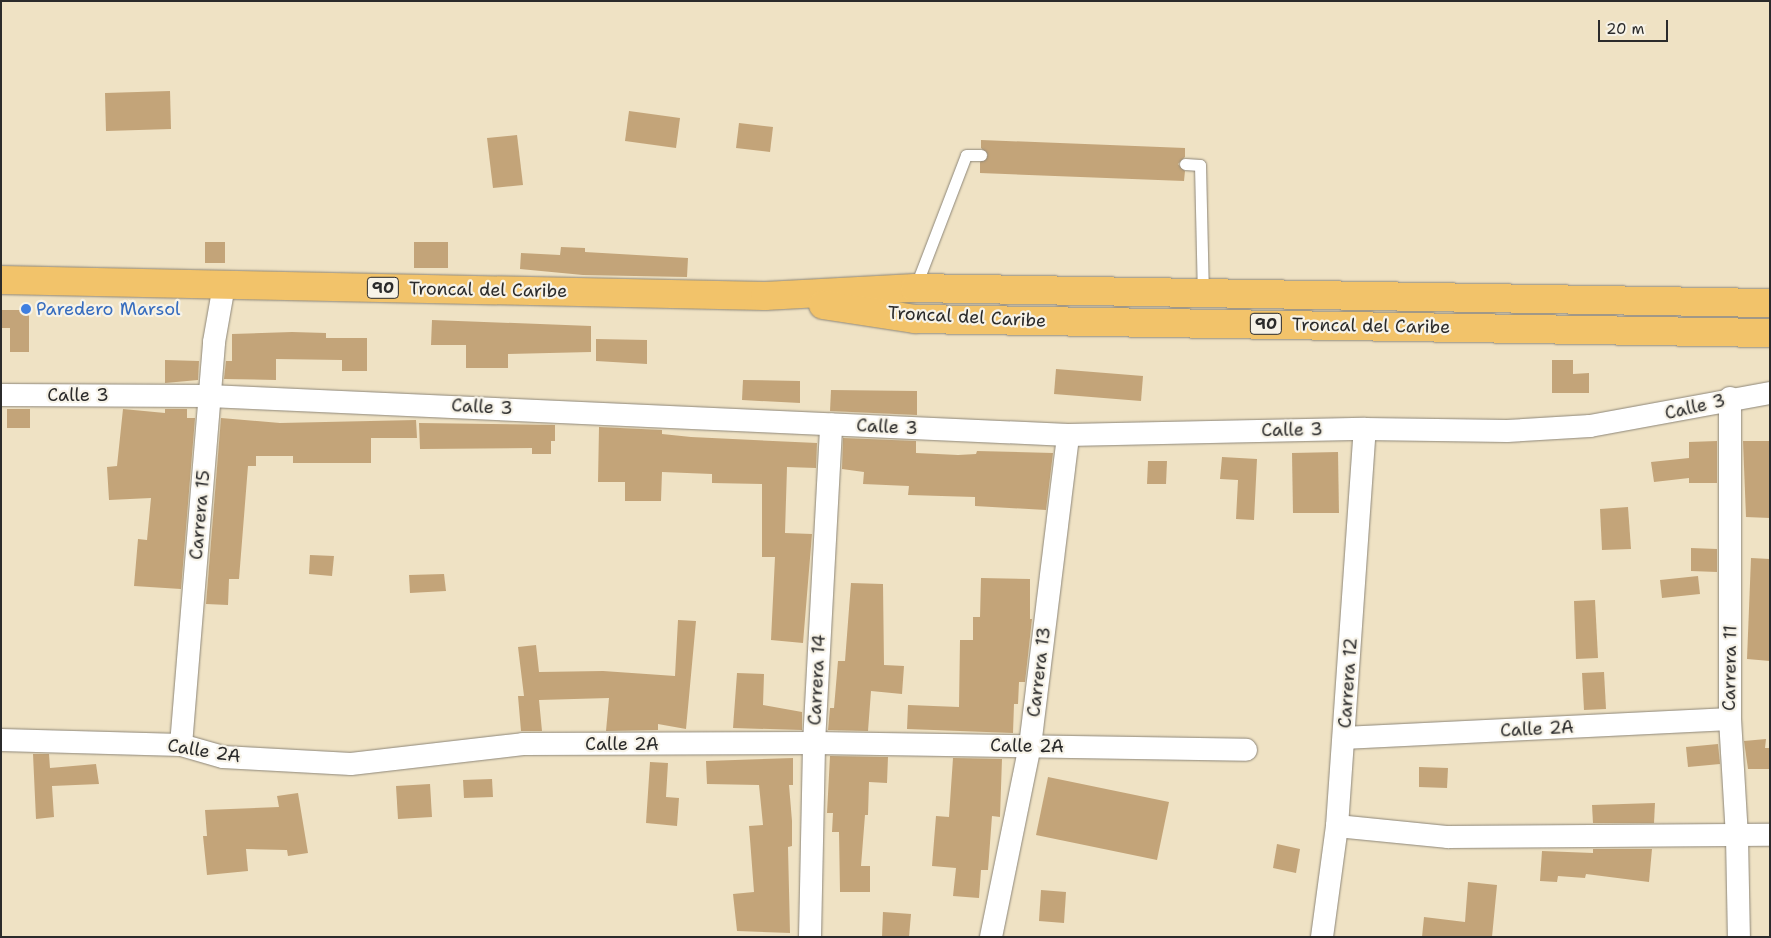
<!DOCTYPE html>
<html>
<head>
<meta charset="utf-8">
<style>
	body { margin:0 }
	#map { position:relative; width:1771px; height:938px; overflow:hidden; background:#efe2c4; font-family:"Shantell Sans",sans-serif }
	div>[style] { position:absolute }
	.building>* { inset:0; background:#c3a479 }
	.roads { filter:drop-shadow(0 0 1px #8d8678) drop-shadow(0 0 1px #8d8678) }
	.lane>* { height:11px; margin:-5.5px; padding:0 5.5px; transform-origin:5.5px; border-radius:5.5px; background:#fff }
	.street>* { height:22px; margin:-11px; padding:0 11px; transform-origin:11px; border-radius:11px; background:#fff }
	.highway>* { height:28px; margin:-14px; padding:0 14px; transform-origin:14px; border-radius:14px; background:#f2c36a }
	.dots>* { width:14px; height:14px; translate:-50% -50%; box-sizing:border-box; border:2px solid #f7f3e8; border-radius:50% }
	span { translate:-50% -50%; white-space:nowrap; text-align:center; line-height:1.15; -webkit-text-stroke:4.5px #f7f3e8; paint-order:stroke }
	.shield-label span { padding:1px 4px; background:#f7f3e8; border:1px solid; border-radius:4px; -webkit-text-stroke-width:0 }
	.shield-label { font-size:16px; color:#2b2b2b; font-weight:700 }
	.street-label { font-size:18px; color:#2b2b2b }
	.shop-label { font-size:18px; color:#366cbe }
	.left { translate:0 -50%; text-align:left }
	.frame { position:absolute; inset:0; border:2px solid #2b2b2b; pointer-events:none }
	.scale { position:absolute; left:1598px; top:20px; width:70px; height:22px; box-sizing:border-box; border:2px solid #2b2b2b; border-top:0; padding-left:6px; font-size:15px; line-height:18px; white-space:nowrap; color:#2b2b2b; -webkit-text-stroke:4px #f7f3e8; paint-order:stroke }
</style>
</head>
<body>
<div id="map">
	<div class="building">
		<i style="clip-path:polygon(170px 91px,171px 129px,106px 131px,105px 93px)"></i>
		<i style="clip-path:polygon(629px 111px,680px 118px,676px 148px,625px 141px)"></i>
		<i style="clip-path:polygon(739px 123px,773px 127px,770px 152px,736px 148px)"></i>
		<i style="clip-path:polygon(517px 135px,523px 185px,493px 188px,487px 138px)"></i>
		<i style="clip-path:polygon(981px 140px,1185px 148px,1185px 157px,1178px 164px,1185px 171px,1184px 181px,980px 173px,980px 162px,988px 155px,981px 148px)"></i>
		<i style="clip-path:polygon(205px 242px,225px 242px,225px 263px,205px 263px)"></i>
		<i style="clip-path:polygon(414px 242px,448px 242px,448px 268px,414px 268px)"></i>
		<i style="clip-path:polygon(561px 247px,585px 248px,585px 252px,688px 258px,687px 277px,583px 275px,520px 269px,521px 253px,560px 255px)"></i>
		<i style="clip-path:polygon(1px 310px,29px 310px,29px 352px,10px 352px,10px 328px,1px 328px)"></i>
		<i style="clip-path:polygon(432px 320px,591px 326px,591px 352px,508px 354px,508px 368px,466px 368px,466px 345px,431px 345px)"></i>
		<i style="clip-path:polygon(292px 332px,326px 333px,326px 338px,367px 338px,367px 371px,342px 371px,342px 360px,276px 359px,276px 380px,224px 379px,226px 361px,232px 361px,232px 334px)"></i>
		<i style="clip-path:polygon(596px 339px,647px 340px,647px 364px,596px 361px)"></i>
		<i style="clip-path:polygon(165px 360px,199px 361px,198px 380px,165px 383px)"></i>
		<i style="clip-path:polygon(1552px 360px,1573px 360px,1573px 374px,1589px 373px,1589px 393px,1552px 393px)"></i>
		<i style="clip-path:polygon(1056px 369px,1143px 376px,1141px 401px,1054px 394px)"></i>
		<i style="clip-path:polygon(743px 380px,800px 381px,800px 403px,742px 400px)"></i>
		<i style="clip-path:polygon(831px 390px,917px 391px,917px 415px,830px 411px)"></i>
		<i style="clip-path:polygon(7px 409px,30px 409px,30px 428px,7px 428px)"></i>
		<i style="clip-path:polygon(123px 409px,165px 413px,165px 409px,187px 409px,187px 418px,195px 418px,181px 589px,134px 586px,138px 539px,147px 540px,151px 498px,109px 500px,107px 467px,117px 466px)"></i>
		<i style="clip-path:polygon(221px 418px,280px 423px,416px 420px,417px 438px,371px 438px,371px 463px,293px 463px,293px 456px,256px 456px,256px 466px,248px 466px,239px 579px,229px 579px,228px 605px,206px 604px)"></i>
		<i style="clip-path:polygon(419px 423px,555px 425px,555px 441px,551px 441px,551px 454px,532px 454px,532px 448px,420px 449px)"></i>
		<i style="clip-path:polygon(599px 427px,662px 430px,662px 434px,691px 437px,817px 443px,816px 468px,787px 467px,785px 533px,812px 534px,803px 643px,771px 640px,775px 557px,762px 557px,762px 484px,712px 483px,712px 474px,662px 472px,661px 501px,625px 501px,625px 482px,598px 482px)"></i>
		<i style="clip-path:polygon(843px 438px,916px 441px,916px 453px,958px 455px,976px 454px,977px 451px,1053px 453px,1046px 510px,975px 506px,975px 497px,908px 495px,909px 486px,863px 484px,864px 472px,842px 469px)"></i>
		<i style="clip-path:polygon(1717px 441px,1717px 483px,1689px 483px,1689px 478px,1654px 482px,1651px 462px,1689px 458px,1689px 442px)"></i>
		<i style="clip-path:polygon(1743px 441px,1770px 441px,1770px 518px,1746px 517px)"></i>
		<i style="clip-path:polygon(1338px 452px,1339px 513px,1293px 513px,1292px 453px)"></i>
		<i style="clip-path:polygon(1222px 457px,1257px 459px,1254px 520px,1236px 519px,1238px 480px,1220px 479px)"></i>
		<i style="clip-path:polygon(1148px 461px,1167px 461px,1166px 484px,1147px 484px)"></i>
		<i style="clip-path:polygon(1628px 507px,1631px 549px,1602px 550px,1600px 509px)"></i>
		<i style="clip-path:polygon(1691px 548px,1717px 549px,1717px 572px,1691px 571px)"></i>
		<i style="clip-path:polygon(310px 555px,334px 556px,332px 576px,309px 574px)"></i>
		<i style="clip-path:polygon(1751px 558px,1770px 559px,1770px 661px,1747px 659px)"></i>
		<i style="clip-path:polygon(444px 574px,446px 591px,410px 593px,409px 575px)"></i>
		<i style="clip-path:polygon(1698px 576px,1700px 594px,1662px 598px,1660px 580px)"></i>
		<i style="clip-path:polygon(981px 578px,1030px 579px,1030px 619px,1032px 619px,1025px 682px,1019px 682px,1018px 704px,1014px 704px,1013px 733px,907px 729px,908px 705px,959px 707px,960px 640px,973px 640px,973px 617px,980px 617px)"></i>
		<i style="clip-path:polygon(851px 583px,883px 584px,884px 665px,904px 666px,902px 694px,871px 691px,868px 731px,828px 730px,830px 708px,834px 708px,838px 661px,845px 661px)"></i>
		<i style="clip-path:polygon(1595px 600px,1598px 658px,1576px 659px,1574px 601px)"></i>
		<i style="clip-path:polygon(678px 620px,696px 621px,686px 729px,658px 724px,658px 730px,606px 731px,609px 698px,539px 700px,542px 731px,521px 731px,518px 696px,524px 696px,518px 647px,536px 645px,539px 672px,603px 671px,675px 676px)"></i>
		<i style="clip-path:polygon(1604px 672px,1606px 709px,1584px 710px,1582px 673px)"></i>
		<i style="clip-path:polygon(737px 673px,764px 674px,763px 705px,802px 712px,802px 730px,733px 728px)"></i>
		<i style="clip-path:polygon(1766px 739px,1765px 748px,1770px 748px,1770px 769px,1748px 769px,1744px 741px)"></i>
		<i style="clip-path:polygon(1718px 744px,1720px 764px,1688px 767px,1686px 747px)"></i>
		<i style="clip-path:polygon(33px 754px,49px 754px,50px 768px,96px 764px,99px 784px,52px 786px,54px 817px,36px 819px)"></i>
		<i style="clip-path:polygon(830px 756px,888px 757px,887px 783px,869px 782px,868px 815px,865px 815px,861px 866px,870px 866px,870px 892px,840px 892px,839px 832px,832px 832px,833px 813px,827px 813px)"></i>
		<i style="clip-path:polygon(793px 758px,793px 785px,789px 785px,792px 821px,792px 846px,788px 847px,790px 933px,737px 931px,733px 894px,754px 892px,749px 826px,763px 825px,759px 785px,707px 784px,706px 761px)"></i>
		<i style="clip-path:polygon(953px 758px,1002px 759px,1000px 817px,992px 816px,988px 870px,981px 870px,979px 898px,953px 896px,956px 868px,932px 866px,936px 816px,949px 817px)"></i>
		<i style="clip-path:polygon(650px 762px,668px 763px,666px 797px,679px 798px,677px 826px,646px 823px)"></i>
		<i style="clip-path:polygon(1419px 767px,1448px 768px,1447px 788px,1419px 787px)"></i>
		<i style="clip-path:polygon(1048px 777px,1169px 802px,1157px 860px,1036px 835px)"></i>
		<i style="clip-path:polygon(492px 779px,493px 797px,464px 798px,463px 780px)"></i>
		<i style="clip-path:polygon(430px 784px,432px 817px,398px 819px,396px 786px)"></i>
		<i style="clip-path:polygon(298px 793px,308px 853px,288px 856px,287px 850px,246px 849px,248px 871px,207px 875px,203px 836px,207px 836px,205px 810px,279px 807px,277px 796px)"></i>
		<i style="clip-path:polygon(1655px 803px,1654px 823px,1593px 823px,1592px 805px)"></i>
		<i style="clip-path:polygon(1277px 844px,1300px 849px,1296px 873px,1273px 868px)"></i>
		<i style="clip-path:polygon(1593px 849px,1652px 849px,1649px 882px,1586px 874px,1585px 878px,1558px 876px,1557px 882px,1540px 881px,1542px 851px,1593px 853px)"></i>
		<i style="clip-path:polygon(1468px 882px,1497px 885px,1492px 937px,1422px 937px,1424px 917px,1465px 922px)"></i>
		<i style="clip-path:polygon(1041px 890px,1066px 892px,1064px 923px,1039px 921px)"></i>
		<i style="clip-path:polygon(883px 912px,911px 914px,909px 937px,882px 937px)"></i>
	</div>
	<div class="roads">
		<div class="lane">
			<i style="left:1185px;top:164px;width:15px;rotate:4deg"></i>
			<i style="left:1200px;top:165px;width:128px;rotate:88.7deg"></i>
			<i style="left:915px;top:288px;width:142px;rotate:-69deg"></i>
			<i style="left:966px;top:155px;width:15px"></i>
		</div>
		<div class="street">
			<i style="left:1px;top:395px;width:208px;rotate:0.3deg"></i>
			<i style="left:209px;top:396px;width:860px;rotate:2.6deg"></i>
			<i style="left:1068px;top:435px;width:297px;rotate:-1.2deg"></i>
			<i style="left:1365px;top:429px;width:142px;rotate:0.8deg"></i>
			<i style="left:1507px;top:431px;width:83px;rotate:-3.4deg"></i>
			<i style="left:1590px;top:426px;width:183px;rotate:-10.4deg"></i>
			<i style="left:1730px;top:398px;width:321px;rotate:90deg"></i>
			<i style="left:1730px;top:719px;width:118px;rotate:86.6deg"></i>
			<i style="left:1737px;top:837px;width:100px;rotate:88.9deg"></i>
			<i style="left:1344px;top:738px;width:386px;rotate:-2.8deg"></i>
			<i style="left:1px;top:740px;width:180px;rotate:1.6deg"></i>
			<i style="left:181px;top:745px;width:44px;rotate:15.9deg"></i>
			<i style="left:223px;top:757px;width:128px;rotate:3.1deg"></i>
			<i style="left:351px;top:764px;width:173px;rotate:-6.6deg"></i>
			<i style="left:523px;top:744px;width:291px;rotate:-0.2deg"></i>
			<i style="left:814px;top:743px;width:432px;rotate:0.9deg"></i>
			<i style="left:181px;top:745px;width:404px;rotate:-85.3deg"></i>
			<i style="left:214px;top:342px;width:58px;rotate:-80deg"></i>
			<i style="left:1337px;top:826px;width:112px;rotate:5.7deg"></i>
			<i style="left:1448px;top:837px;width:322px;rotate:-0.4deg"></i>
			<i style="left:810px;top:937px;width:194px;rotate:-88.8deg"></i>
			<i style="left:814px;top:743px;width:319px;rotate:-86.9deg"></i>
			<i style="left:991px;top:937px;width:195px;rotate:-78.5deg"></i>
			<i style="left:1030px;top:746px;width:313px;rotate:-83deg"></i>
			<i style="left:1322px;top:937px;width:112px;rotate:-82.3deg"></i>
			<i style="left:1337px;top:826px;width:398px;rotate:-86deg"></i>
		</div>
		<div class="highway">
			<i style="left:1px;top:280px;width:764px;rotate:1.2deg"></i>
			<i style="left:765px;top:296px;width:150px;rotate:-3.1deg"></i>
			<i style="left:915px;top:288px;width:855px;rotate:1.01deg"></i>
			<i style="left:823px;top:305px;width:93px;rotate:8.7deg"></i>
			<i style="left:915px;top:319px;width:855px;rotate:0.94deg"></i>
		</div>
	</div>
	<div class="dots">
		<i style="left:26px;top:309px;background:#3f7fe0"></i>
	</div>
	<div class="shield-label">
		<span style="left:383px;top:288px">90</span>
		<span style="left:1266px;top:324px">90</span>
	</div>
	<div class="street-label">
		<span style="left:488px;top:290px;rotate:1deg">Troncal del Caribe</span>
		<span style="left:967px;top:317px;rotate:3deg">Troncal del Caribe</span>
		<span style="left:1371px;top:326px;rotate:1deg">Troncal del Caribe</span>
		<span style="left:78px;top:395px">Calle 3</span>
		<span style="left:482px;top:407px;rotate:3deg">Calle 3</span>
		<span style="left:1695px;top:407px;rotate:-13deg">Calle 3</span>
		<span style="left:887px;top:427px;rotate:3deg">Calle 3</span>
		<span style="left:1292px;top:430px;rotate:-1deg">Calle 3</span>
		<span style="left:200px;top:515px;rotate:-85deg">Carrera 15</span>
		<span style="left:1730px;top:668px;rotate:-89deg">Carrera 11</span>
		<span style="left:1039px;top:672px;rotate:-83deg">Carrera 13</span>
		<span style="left:817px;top:680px;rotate:-87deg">Carrera 14</span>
		<span style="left:1348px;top:683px;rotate:-86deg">Carrera 12</span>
		<span style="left:1537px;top:729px;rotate:-3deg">Calle 2A</span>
		<span style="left:622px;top:744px">Calle 2A</span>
		<span style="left:1027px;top:746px;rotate:1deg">Calle 2A</span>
		<span style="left:204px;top:751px;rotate:9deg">Calle 2A</span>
	</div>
	<div class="shop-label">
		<span class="left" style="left:36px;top:309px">Paredero Marsol</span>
	</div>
	<div class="frame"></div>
	<div class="scale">20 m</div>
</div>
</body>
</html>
